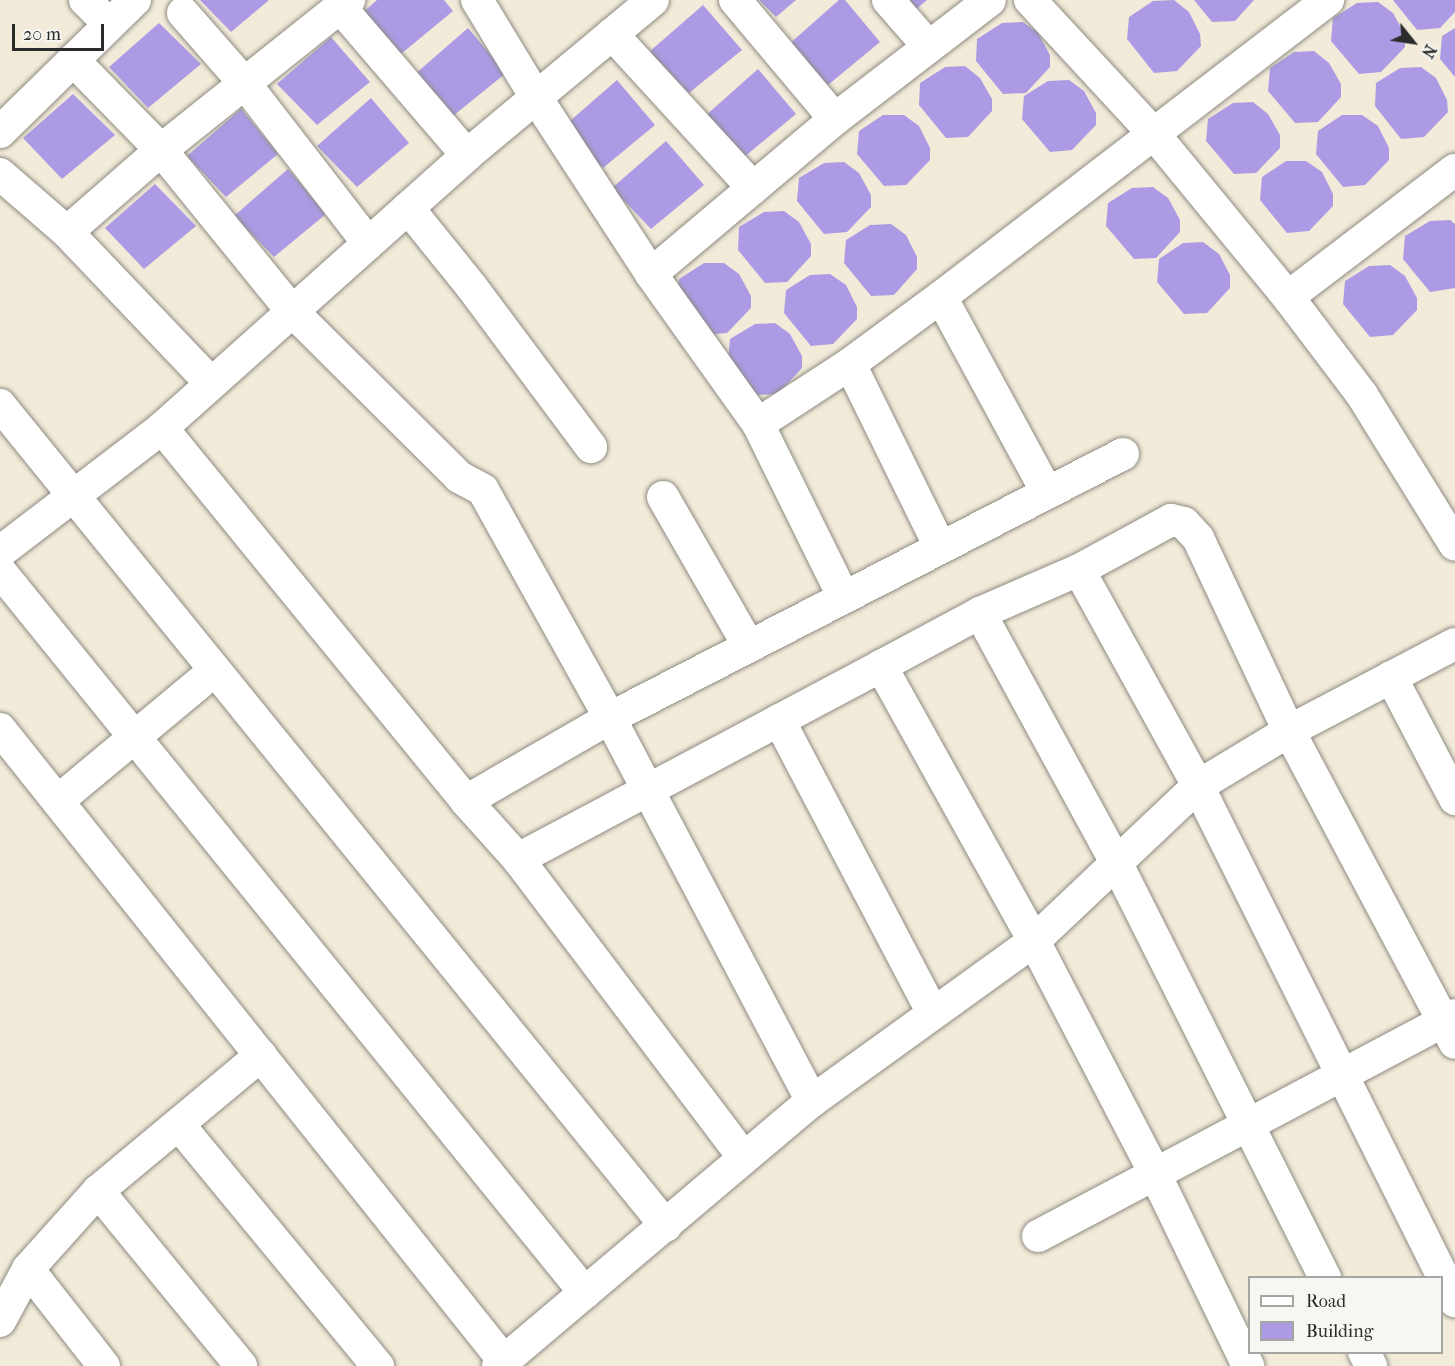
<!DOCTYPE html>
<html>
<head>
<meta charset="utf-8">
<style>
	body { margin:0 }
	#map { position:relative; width:1455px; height:1366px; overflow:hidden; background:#f2ebd9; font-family:"IM FELL French Canon",serif }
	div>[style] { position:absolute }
	.building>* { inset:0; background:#ac9be4 }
	.roads { filter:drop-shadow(0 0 2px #8e8b82) drop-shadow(0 0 2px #8e8b82) }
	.minor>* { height:32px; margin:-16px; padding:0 16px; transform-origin:16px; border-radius:16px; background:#fff }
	span { translate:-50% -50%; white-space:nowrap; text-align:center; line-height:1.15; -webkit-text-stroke:6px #f6f6f2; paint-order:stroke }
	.legend { position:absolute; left:1248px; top:1276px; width:195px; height:78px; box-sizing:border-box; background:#f6f6f2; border:2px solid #a5a5a2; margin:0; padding:8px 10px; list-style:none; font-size:18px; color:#2b2b2b }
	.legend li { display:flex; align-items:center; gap:12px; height:30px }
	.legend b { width:30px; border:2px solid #a5a5a2 }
	.north { position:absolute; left:1383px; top:12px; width:60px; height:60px; -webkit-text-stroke:4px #f6f6f2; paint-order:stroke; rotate:120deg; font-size:16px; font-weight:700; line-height:24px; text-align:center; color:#2b2b2b }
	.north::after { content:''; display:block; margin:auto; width:21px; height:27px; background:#2b2b2b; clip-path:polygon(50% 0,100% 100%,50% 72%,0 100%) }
	.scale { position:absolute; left:12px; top:24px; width:92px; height:27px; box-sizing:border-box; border:3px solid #2b2b2b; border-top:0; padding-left:8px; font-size:18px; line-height:21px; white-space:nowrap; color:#2b2b2b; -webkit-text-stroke:4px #f6f6f2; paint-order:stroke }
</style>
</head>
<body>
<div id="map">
	<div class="building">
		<i style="clip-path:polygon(200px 0,269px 0,231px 32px)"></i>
		<i style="clip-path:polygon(377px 0,444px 0,453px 11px,401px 54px,361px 14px)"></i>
		<i style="clip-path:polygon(759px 0,796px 0,776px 17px)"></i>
		<i style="clip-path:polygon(839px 0,845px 0,880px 42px,828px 85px,788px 45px)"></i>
		<i style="clip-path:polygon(906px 0,927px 0,915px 10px)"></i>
		<i style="clip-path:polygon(1174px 0,1189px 12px,1200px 34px,1201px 46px,1177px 71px,1154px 73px,1127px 39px,1129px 17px,1153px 1px)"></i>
		<i style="clip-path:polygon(1194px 0,1254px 0,1235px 21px,1212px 22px)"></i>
		<i style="clip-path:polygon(1393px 0,1455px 0,1455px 12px,1440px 28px,1417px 30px)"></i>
		<i style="clip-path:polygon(1378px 2px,1393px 13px,1405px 35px,1405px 47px,1381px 72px,1359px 74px,1331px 41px,1333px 18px,1357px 3px)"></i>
		<i style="clip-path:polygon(703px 5px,742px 50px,689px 93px,649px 52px)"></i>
		<i style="clip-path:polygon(1023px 22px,1038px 33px,1050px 55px,1050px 67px,1026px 93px,1003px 94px,976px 61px,977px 39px,1002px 23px)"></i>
		<i style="clip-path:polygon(159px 23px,201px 64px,148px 108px,109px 67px)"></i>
		<i style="clip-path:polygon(468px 28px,506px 73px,453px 116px,414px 75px)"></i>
		<i style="clip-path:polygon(1455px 28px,1455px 77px,1440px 59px,1442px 36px)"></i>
		<i style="clip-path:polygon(331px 37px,370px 82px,317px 125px,277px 84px)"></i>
		<i style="clip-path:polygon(1314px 51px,1329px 63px,1341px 84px,1341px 97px,1318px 122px,1295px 123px,1268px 91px,1270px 68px,1294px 52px)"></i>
		<i style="clip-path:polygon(965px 66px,980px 78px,992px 99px,992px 111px,968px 137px,946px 138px,919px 105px,920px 83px,945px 67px)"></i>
		<i style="clip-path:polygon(1421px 67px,1436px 78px,1447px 100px,1448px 112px,1424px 137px,1401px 139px,1375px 106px,1376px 83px,1400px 68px)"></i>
		<i style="clip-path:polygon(758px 69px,796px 114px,743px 158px,704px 117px)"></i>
		<i style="clip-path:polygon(617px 80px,655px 125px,603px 168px,563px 127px)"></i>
		<i style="clip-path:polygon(1069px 80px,1084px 91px,1096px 113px,1096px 125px,1072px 150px,1050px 152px,1022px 119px,1024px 96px,1048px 81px)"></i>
		<i style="clip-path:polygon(73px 94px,115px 135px,62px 179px,23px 138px)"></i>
		<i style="clip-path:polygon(371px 98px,409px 143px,357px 187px,317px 146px)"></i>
		<i style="clip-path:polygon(1253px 102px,1268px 114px,1280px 135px,1280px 148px,1256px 173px,1234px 174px,1206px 141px,1208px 119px,1233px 103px)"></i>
		<i style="clip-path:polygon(241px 109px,278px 154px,226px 197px,187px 156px)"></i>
		<i style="clip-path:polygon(883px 115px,904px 115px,919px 126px,930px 148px,930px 160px,906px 185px,884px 186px,857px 154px,859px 131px)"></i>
		<i style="clip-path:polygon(1342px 115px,1362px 115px,1378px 126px,1389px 148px,1389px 160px,1365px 185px,1343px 187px,1316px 154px,1318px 131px)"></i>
		<i style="clip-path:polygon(666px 141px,704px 185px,651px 229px,612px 188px)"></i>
		<i style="clip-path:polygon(1286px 161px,1306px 161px,1322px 172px,1333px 194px,1333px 206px,1309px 231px,1287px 233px,1260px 200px,1262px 177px)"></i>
		<i style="clip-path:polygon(844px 162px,859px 173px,871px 195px,871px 207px,847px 232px,824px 234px,797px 201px,799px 178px,824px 163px)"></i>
		<i style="clip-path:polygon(288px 169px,326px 214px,274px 257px,234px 216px)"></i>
		<i style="clip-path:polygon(155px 184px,196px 226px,144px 269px,105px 228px)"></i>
		<i style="clip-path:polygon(1153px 187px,1168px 198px,1180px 220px,1180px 232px,1156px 258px,1134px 259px,1106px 226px,1108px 203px,1132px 188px)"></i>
		<i style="clip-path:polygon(784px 211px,799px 222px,811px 244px,811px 256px,787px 282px,765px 283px,738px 250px,739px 227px,764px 212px)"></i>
		<i style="clip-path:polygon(1450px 220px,1455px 224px,1455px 288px,1430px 292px,1403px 259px,1405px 236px,1430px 221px)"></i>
		<i style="clip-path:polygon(891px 224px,906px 235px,917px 257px,917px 269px,894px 295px,871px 296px,844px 263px,846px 240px,870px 225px)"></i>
		<i style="clip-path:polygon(1203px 242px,1219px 254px,1230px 275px,1230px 288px,1207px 313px,1184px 314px,1157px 282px,1159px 259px,1183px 243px)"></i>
		<i style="clip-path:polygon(704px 263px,724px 263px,739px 274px,751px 296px,751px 308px,727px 333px,705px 335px,677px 302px,679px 279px)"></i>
		<i style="clip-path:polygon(1390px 265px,1405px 276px,1417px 298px,1417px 310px,1393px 335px,1370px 337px,1343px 304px,1345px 281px,1369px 266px)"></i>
		<i style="clip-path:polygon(830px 274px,846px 285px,857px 307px,857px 319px,833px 344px,811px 346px,784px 313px,786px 290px,810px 275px)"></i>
		<i style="clip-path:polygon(775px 323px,790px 334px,802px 356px,802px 368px,778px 394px,755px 395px,728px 362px,730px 339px,755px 324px)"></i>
	</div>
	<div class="roads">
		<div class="minor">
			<i style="left:85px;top:0;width:34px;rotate:45deg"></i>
			<i style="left:477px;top:0;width:116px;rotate:58.8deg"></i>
			<i style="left:537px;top:99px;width:209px;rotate:56.9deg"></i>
			<i style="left:651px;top:274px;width:241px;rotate:-40.1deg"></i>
			<i style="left:835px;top:119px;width:195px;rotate:-37.5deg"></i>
			<i style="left:735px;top:0;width:155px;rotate:50deg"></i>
			<i style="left:888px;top:0;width:62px;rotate:48.9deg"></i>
			<i style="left:1030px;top:0;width:183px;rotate:47.2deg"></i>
			<i style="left:1154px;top:134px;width:211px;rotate:50.6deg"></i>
			<i style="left:1288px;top:297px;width:123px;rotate:52.9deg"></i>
			<i style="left:1362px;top:395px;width:176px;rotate:58.2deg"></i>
			<i style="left:340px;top:7px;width:195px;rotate:49.4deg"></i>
			<i style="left:183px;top:13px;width:96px;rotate:48.8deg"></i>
			<i style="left:246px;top:85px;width:200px;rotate:52.3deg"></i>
			<i style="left:612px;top:34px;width:209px;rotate:47.5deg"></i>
			<i style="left:73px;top:60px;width:126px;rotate:45.6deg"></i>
			<i style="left:161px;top:150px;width:205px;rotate:50.9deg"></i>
			<i style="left:290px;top:309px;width:238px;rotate:44.8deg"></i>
			<i style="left:459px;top:477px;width:27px;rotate:28deg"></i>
			<i style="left:483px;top:490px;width:261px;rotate:60.9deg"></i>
			<i style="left:610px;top:718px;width:433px;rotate:62.2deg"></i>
			<i style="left:0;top:132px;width:189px;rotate:-44.4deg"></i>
			<i style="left:0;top:174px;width:89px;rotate:40.9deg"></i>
			<i style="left:67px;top:232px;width:209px;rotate:46.4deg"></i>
			<i style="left:408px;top:208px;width:100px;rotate:51.1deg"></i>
			<i style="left:471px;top:286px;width:201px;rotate:53.3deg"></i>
			<i style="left:67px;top:232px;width:125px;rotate:-41.1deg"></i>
			<i style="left:161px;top:150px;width:241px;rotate:-38.6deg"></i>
			<i style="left:651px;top:274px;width:184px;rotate:54.5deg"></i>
			<i style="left:758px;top:424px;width:110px;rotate:-33.1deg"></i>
			<i style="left:850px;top:364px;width:113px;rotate:-36.4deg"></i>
			<i style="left:941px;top:297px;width:488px;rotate:-37.5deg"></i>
			<i style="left:941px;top:297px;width:222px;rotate:61.5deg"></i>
			<i style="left:1288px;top:297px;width:210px;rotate:-37.3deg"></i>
			<i style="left:850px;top:364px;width:204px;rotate:63.8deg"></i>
			<i style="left:0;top:405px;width:1057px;rotate:50.95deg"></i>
			<i style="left:758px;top:424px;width:192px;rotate:63.7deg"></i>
			<i style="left:162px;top:428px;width:481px;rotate:50.8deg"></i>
			<i style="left:466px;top:801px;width:78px;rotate:48.1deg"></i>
			<i style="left:518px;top:859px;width:373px;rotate:52.9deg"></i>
			<i style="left:663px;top:497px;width:171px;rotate:60.1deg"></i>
			<i style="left:0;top:552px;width:204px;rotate:-37.4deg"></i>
			<i style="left:162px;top:428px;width:409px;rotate:-41.8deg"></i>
			<i style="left:467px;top:155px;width:242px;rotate:-39.8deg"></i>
			<i style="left:1079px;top:570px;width:105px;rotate:-28.5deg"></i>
			<i style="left:1171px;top:520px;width:13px;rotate:13deg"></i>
			<i style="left:1184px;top:523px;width:21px;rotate:47deg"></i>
			<i style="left:1198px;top:538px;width:213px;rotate:64.8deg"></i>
			<i style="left:1289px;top:731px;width:353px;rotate:62deg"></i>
			<i style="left:0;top:571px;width:929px;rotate:50.98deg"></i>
			<i style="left:980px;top:613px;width:108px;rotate:-23.5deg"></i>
			<i style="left:1079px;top:570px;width:247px;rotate:61.1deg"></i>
			<i style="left:1198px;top:786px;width:576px;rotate:63.48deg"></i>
			<i style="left:881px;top:666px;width:112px;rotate:-28.2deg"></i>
			<i style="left:980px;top:613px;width:284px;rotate:61.4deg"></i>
			<i style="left:1116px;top:862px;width:466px;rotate:63.3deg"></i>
			<i style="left:1391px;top:677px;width:138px;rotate:62.3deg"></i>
			<i style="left:779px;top:720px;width:330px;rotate:62.3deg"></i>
			<i style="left:0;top:729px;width:808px;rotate:51.43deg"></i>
			<i style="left:59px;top:800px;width:202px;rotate:-39.8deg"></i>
			<i style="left:466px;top:801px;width:166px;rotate:-30deg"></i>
			<i style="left:610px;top:718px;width:577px;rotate:-27.23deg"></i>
			<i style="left:518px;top:859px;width:411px;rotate:-28deg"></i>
			<i style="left:881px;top:666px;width:315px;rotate:60.9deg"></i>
			<i style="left:1034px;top:941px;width:260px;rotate:62.5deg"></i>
			<i style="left:1154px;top:1172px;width:216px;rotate:64.1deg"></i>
			<i style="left:179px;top:1125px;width:313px;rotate:50.5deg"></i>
			<i style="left:98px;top:1191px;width:226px;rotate:50.7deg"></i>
			<i style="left:1038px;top:1236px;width:472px;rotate:-27.9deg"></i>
			<i style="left:28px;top:1269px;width:123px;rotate:51.9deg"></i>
			<i style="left:0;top:1321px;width:59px;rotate:-61.7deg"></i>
			<i style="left:28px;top:1269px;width:105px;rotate:-48.1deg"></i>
			<i style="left:98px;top:1191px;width:212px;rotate:-39.8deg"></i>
			<i style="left:1364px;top:1352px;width:16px;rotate:63deg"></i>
			<i style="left:498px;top:1366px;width:411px;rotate:-40.2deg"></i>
			<i style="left:812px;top:1101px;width:274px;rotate:-35.8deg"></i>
			<i style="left:1034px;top:941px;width:226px;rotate:-43.4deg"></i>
			<i style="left:1198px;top:786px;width:106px;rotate:-31.1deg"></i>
			<i style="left:1289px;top:731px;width:187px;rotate:-27.7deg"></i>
		</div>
	</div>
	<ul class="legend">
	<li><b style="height:8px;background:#fff"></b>Road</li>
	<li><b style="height:16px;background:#ac9be4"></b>Building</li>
	</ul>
	<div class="north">N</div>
	<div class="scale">20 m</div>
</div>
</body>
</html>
